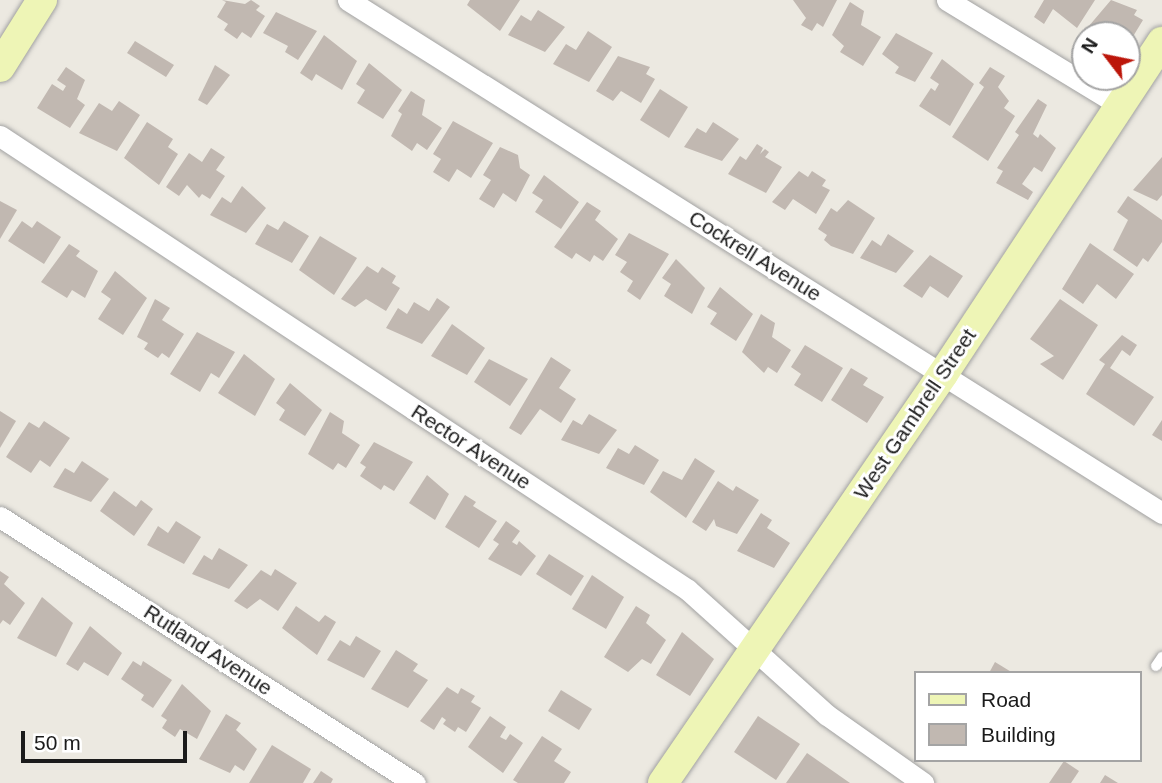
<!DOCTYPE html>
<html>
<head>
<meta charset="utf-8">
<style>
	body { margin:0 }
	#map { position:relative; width:1162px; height:783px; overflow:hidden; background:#ece9e1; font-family:Helvetica,sans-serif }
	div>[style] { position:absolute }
	.building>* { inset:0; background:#c1b8b1 }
	.roads { filter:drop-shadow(0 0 2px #a2a2a2) drop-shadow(0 0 2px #a2a2a2) }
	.lane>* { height:10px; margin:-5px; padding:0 5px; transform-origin:5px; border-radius:5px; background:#fff }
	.street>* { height:21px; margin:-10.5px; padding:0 10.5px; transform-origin:10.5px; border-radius:10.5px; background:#fff }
	.secondary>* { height:30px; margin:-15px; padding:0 15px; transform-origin:15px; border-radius:15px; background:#eef5b6 }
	span { translate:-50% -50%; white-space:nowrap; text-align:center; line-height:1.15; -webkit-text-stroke:6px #fff; paint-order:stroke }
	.street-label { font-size:21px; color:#1b1b1b }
	.legend { position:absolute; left:914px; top:671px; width:228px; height:91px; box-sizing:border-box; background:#fff; border:2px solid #a4a4a4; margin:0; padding:9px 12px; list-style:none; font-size:21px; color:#1b1b1b }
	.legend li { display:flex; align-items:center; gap:14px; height:35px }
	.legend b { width:35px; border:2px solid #a4a4a4 }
	.north { position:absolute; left:1071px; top:21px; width:70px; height:70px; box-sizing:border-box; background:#fff; border:2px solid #a4a4a4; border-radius:50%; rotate:302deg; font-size:19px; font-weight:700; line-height:28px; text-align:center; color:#1b1b1b }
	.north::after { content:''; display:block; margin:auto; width:24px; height:32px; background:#bc160a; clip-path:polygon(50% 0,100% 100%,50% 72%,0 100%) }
	.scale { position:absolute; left:21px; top:731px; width:166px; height:32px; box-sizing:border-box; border:4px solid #1b1b1b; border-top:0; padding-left:9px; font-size:21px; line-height:24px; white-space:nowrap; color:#1b1b1b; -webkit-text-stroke:5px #fff; paint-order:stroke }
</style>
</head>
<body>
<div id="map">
	<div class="building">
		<i style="clip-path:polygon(222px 0,245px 4px,251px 0,260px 6px,256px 10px,265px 16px,251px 38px,242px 32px,237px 39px,224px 30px,228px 24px,217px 17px,226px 2px)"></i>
		<i style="clip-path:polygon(470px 0,520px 0,500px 31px,467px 5px)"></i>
		<i style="clip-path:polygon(793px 0,837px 0,823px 27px,817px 23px,812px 31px,801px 25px,806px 18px)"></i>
		<i style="clip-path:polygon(1044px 0,1095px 0,1077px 28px,1053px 9px,1044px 24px,1034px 17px)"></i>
		<i style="clip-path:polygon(1111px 0,1137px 10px,1134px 15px,1143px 20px,1129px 43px,1127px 35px,1108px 30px,1105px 35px,1083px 33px)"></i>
		<i style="clip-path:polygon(850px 2px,864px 11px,861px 25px,881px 37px,863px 66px,840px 52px,844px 46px,832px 35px)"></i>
		<i style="clip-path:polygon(538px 10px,565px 27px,545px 52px,508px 35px,521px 15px,531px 21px)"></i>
		<i style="clip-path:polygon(276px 12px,317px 31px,298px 60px,285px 52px,288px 46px,263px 33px)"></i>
		<i style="clip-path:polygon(588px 31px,612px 47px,589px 82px,553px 64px,566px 44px,576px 50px)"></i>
		<i style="clip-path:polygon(896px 33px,933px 53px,915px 82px,895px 73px,899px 67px,882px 54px)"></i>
		<i style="clip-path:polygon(324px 35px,357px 61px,342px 90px,316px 74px,312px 81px,300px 73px)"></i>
		<i style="clip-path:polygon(135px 41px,174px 65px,166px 77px,127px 53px)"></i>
		<i style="clip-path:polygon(618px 56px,650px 67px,646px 74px,655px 79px,641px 103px,621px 91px,613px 101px,596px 91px)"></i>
		<i style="clip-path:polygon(942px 59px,974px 84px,950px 126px,919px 106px,931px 88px,935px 91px,939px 84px,930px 78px)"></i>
		<i style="clip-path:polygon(369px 63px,402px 90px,383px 119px,357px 103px,365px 90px,356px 84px)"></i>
		<i style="clip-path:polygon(215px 65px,230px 75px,207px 105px,198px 100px)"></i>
		<i style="clip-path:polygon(66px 67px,85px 80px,77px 99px,85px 105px,70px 128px,37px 108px,52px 84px,63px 91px,66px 86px,57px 80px)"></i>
		<i style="clip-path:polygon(990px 67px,1005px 76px,998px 87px,1009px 101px,1004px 108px,1015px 116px,988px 161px,952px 137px,984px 87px,979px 83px)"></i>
		<i style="clip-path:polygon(660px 89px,688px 107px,669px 138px,640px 120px)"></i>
		<i style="clip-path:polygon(411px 91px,425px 100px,422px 115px,442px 128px,427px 150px,417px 143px,412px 151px,391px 136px,402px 114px,398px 111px)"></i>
		<i style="clip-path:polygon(1038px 99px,1047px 105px,1033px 134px,1038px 138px,1040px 134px,1056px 148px,1042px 172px,1034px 167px,1022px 184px,1033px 192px,1028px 200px,996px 183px,1003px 171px,997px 168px,1019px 135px,1015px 132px)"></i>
		<i style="clip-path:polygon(119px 101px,140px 115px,117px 151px,79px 133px,99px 103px,112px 111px)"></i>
		<i style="clip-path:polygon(453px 121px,493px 143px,471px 178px,457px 169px,449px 182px,433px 172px,441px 159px,433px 154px)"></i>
		<i style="clip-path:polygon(147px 122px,173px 139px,168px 147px,178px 154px,159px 185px,124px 158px)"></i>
		<i style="clip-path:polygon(713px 122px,739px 139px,722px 161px,684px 147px,697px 128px,706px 133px)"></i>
		<i style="clip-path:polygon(757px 144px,763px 148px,760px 154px,765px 149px,769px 152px,765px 157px,782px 167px,766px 193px,728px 174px,740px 156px,746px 160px)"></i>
		<i style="clip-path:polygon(500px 147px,518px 155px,520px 168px,530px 175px,516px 202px,503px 193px,494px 208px,479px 199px,491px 180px,483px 175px)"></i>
		<i style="clip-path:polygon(211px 148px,225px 157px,216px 170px,225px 176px,210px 199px,202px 194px,199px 198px,187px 185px,179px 196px,166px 187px,189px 153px,202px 162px)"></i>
		<i style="clip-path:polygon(1162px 157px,1162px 195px,1157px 201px,1133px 190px)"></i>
		<i style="clip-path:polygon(799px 171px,808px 177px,812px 171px,826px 180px,822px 186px,830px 190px,816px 214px,793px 199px,785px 210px,772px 202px)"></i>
		<i style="clip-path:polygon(544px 175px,579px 202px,561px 229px,535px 212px,543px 200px,532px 193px)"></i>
		<i style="clip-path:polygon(242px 186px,266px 208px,246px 233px,210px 215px,222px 197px,231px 203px)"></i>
		<i style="clip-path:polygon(1128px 196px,1162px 220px,1162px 242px,1148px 262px,1143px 258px,1137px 267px,1113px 250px,1128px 220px,1117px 212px)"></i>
		<i style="clip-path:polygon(848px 200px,875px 218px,853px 254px,831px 246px,824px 240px,827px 235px,818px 229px,831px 208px,837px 212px)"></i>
		<i style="clip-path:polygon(0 201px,17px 210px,0 239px)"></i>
		<i style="clip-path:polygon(587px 202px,601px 211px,595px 220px,618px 239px,603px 261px,594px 255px,590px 262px,576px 253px,572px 259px,554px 247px)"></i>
		<i style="clip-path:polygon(22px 221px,32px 228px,37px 221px,61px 237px,44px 264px,8px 241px)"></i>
		<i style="clip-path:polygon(284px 221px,309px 236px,292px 263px,255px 244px,267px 224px,278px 230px)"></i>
		<i style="clip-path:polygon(629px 233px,669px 254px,640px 300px,627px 291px,633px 281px,620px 272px,627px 262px,615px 255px)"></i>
		<i style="clip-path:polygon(888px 234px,914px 251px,896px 273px,860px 258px,872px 240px,881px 246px)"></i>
		<i style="clip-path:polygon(320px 236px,357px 258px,334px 295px,299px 270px)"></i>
		<i style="clip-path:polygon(1090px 243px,1134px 274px,1116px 299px,1097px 284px,1083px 304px,1062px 289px)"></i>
		<i style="clip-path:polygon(69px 244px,80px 251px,76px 256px,98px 271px,85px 298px,72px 290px,67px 298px,41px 282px)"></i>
		<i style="clip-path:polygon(930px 255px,963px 276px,948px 298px,930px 286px,922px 298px,903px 286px)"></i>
		<i style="clip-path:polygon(676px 259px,705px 288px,692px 314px,664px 296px,671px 284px,662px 278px)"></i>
		<i style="clip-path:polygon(367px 266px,378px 273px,382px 267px,396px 276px,392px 283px,400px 288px,386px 311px,366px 299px,355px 307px,341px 299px)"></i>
		<i style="clip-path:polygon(115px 271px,147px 298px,123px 335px,98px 319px,111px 299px,101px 292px)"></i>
		<i style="clip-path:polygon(720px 287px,753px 314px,736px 341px,710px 324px,717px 313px,707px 307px)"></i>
		<i style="clip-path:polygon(437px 298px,450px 307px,422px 344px,386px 328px,398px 308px,407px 314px,414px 302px,429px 311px)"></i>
		<i style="clip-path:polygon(155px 299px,170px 308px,162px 320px,184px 334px,169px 358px,162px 353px,158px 358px,144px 349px,148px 343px,137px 337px)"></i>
		<i style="clip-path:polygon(1060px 299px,1098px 325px,1063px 380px,1040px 364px,1054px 356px,1030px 339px)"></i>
		<i style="clip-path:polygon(761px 314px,775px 323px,772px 337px,791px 350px,777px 373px,768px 367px,764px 373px,742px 352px)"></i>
		<i style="clip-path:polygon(452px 324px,485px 348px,467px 375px,431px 356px)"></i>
		<i style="clip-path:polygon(197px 332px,235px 352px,219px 378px,211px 373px,200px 392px,170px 374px)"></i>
		<i style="clip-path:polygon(1122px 335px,1137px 345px,1130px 356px,1122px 350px,1110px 368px,1154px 397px,1134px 426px,1086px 394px,1105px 364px,1099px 360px)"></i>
		<i style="clip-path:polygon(805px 345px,843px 368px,822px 402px,794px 385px,801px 374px,791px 367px)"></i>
		<i style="clip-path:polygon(244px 354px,275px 379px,255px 416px,218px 393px)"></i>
		<i style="clip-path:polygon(551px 357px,571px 370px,559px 388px,576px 399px,561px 423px,540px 409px,521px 435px,509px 428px)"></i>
		<i style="clip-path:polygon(489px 359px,528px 379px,510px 406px,474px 382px)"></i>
		<i style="clip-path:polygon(851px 368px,868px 378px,863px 385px,884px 397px,867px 423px,831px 400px)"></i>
		<i style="clip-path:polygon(290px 383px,322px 410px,305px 436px,279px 420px,285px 410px,276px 403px)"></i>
		<i style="clip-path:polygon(0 411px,16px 421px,0 448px)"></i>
		<i style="clip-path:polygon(330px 412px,344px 421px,342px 433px,360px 445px,346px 468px,338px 463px,333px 470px,308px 454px)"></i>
		<i style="clip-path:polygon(589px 414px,617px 430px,599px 454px,561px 440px,573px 420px,582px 425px)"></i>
		<i style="clip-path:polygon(1162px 420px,1162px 441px,1152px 435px)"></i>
		<i style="clip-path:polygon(44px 421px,70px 438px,50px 467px,40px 460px,31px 473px,6px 457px,29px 422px,39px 428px)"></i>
		<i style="clip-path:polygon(374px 442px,413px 462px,394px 491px,384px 485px,381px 490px,360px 476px,366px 467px,360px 463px)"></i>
		<i style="clip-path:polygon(635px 445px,659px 460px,644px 485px,606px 468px,618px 448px,629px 454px)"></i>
		<i style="clip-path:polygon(695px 458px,715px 471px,686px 518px,650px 492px,663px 471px,682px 480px)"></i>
		<i style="clip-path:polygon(82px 461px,109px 479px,91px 502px,53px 487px,65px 468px,74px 473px)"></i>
		<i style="clip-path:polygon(427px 475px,449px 494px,435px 520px,409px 503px)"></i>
		<i style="clip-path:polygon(718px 481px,733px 491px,736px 486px,759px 500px,737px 534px,716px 526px,714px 519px,706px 531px,692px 522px)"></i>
		<i style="clip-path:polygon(114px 491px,136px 507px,141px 500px,153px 509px,134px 536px,100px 511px)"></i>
		<i style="clip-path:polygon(465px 495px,476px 502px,473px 506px,497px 521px,479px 548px,445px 527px)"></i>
		<i style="clip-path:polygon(761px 513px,772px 520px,767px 528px,790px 543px,774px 568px,737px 551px)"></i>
		<i style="clip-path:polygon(176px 521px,201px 537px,184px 564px,147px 545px,158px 526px,168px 533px)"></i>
		<i style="clip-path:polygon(506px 521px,520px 531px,512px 542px,517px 545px,519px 541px,536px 556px,521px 576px,488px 559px,499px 544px,493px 540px)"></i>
		<i style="clip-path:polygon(219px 548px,248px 565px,229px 589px,192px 574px,204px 555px,212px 560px)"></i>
		<i style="clip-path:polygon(549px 554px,584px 576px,571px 596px,536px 574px)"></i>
		<i style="clip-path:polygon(275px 569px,297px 583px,278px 611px,260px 599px,247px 609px,234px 601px,261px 570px,271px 576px)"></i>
		<i style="clip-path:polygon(0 571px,9px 577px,4px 584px,25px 603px,10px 625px,3px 620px,0 624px)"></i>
		<i style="clip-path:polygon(592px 575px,624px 597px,606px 629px,572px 609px)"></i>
		<i style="clip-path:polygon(42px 597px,73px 623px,56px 657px,17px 638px)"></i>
		<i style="clip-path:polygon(296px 606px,319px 622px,325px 615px,336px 622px,317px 655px,282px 628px)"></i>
		<i style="clip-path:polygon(636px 606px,650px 615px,646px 623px,666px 640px,651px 664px,642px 659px,628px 672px,604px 657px)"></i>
		<i style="clip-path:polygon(90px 626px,122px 653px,108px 676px,84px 662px,78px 671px,66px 664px)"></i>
		<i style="clip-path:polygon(682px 632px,714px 659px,690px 696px,656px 675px)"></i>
		<i style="clip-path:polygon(356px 636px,381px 651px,364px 678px,327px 660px,340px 640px,350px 646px)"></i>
		<i style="clip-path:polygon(396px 650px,418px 664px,413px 671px,428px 680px,408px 708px,371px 689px)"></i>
		<i style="clip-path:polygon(133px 661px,141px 666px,143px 661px,172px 680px,153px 708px,141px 700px,144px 695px,121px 679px)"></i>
		<i style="clip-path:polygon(995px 662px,1013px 673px,989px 673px)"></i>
		<i style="clip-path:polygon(182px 684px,211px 711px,197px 739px,180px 729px,175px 737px,162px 728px,167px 720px,161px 716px)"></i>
		<i style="clip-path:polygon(447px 687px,458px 694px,461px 688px,475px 696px,471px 702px,481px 708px,466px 732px,458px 727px,455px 732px,443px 724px,446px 720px,442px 717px,434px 730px,420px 721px)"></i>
		<i style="clip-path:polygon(561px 690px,592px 709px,579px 730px,548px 711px)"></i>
		<i style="clip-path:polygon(226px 714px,241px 723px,236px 730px,257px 749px,244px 771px,235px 765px,230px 773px,199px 759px)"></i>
		<i style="clip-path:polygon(490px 716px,506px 727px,500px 737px,506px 740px,510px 734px,523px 743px,503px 773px,468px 747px)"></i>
		<i style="clip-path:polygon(758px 716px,800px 744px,776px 780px,734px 752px)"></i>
		<i style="clip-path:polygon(542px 736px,562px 749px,554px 761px,571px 772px,564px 783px,518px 783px,513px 780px)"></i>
		<i style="clip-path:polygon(272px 745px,311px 769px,303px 783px,249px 783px)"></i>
		<i style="clip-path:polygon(807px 753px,850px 783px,786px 783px)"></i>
		<i style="clip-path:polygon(1064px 761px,1079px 771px,1071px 783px,1049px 783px)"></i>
		<i style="clip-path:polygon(321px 771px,333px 779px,331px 783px,313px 783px)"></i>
		<i style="clip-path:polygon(1105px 775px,1118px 783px,1100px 783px)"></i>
	</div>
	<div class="roads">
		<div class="lane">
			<i style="left:1156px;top:666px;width:11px;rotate:-56deg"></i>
		</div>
		<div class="street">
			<i style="left:348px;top:0;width:962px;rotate:32.22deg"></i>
			<i style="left:947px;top:0;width:202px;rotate:31.3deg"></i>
			<i style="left:0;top:136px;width:824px;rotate:33.42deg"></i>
			<i style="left:688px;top:590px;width:187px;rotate:42deg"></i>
			<i style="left:827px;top:715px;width:118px;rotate:35.3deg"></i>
			<i style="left:0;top:517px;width:493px;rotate:32.7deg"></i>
		</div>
		<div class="secondary">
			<i style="left:0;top:67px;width:79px;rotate:-57.9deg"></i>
			<i style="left:663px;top:783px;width:496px;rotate:-55.6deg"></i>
			<i style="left:943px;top:374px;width:398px;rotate:-56.6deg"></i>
		</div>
	</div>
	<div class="street-label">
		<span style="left:755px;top:256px;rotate:32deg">Cockrell Avenue</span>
		<span style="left:915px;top:414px;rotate:-56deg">West Gambrell Street</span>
		<span style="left:471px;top:447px;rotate:33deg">Rector Avenue</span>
		<span style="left:208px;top:650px;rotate:33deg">Rutland Avenue</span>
	</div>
	<ul class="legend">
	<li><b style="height:9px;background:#eef5b6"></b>Road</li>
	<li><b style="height:19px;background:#c1b8b1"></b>Building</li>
	</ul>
	<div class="north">N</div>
	<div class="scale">50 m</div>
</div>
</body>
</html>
